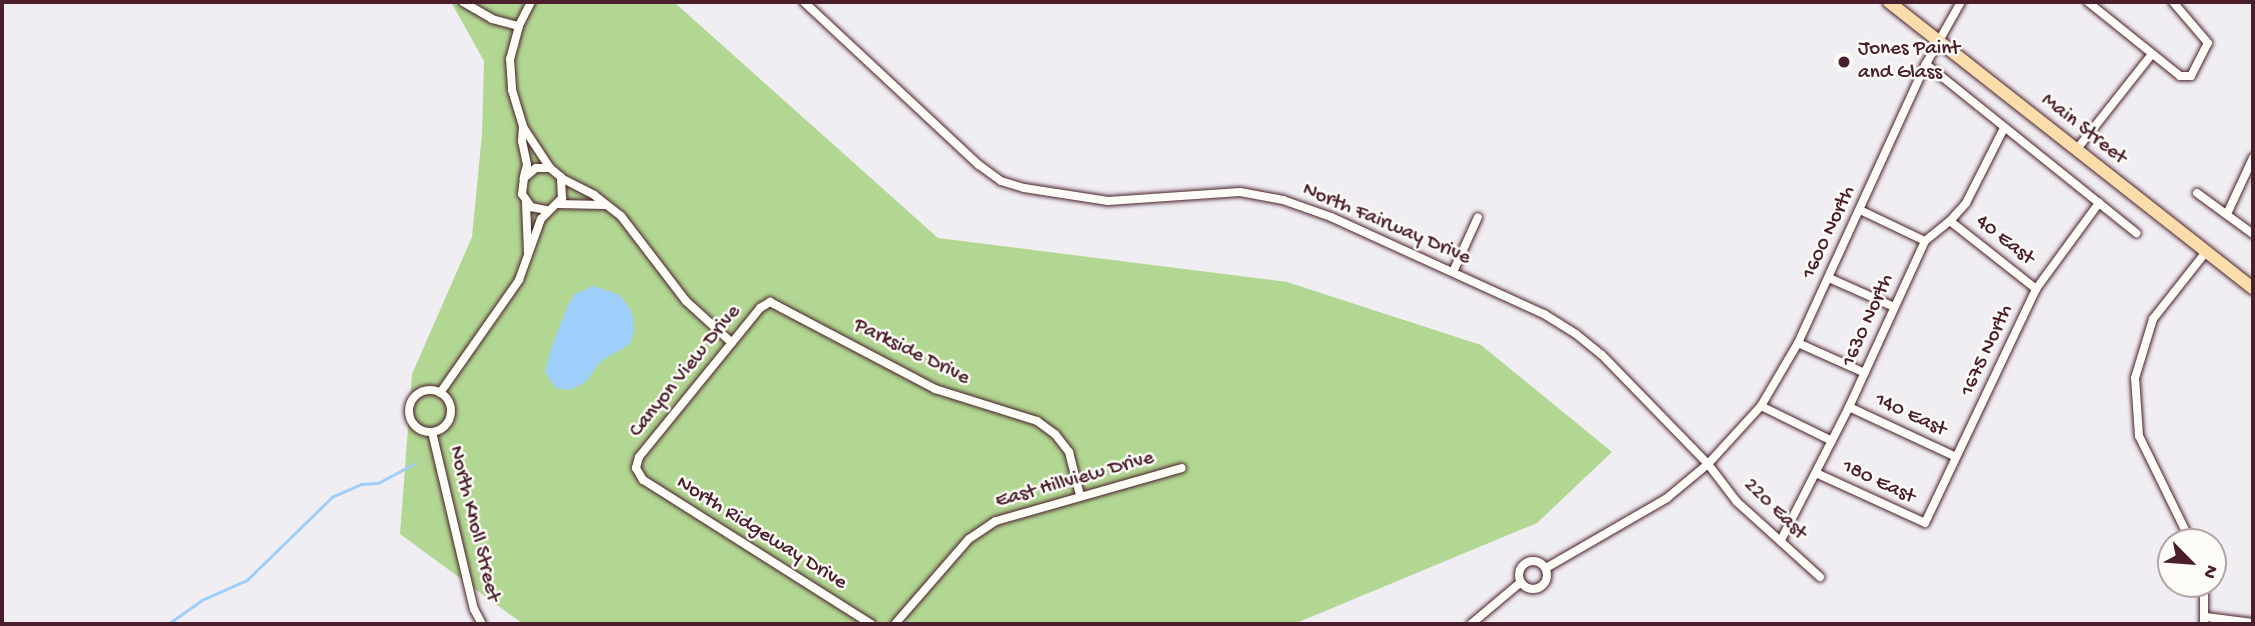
<!DOCTYPE html>
<html>
<head>
<meta charset="utf-8">
<style>
	body { margin:0 }
	#map { position:relative; width:2255px; height:626px; overflow:hidden; background:#f1eef3; font-family:"Gochi Hand",sans-serif }
	div>[style] { position:absolute }
	.green>* { inset:0; background:#b2d792 }
	.water>* { inset:0; background:#9dcffa }
	.stream>* { height:2.5px; margin:-1.25px; padding:0 1.25px; transform-origin:1.25px; border-radius:1.25px; background:#9dcffa }
	.roads { filter:drop-shadow(0 0 2px #4a1f2b) drop-shadow(0 0 2px #4a1f2b) }
	.minor>* { height:8px; margin:-4px; padding:0 4px; transform-origin:4px; border-radius:4px; background:#fdfcf7 }
	.minor>.ring { margin:-4px; padding:0; box-sizing:content-box; background:none; border:8px solid #fdfcf7; border-radius:50% }
	.primary>* { height:12px; margin:-6px; padding:0 6px; transform-origin:6px; border-radius:6px; background:#fbddab }
	.dots>* { width:19px; height:19px; translate:-50% -50%; box-sizing:border-box; border:4px solid #fdfcf7; border-radius:50% }
	span { translate:-50% -50%; white-space:nowrap; text-align:center; line-height:1.15; -webkit-text-stroke:5px #fdfcf7; paint-order:stroke }
	.poi-label { font-size:21px; color:#4a1f2b }
	.left { translate:0 -50%; text-align:left }
	.street-label { font-size:21px; color:#4a1f2b }
	.frame { position:absolute; inset:0; border:4px solid #4a1f2b; pointer-events:none }
	.north { position:absolute; left:2157px; top:528px; width:70px; height:70px; box-sizing:border-box; background:#fdfcf7; border:2px solid #b5a4a5; border-radius:50%; rotate:115deg; font-size:19px; font-weight:700; line-height:28px; text-align:center; color:#4a1f2b }
	.north::after { content:''; display:block; margin:auto; width:24px; height:32px; background:#4a1f2b; clip-path:polygon(50% 0,100% 100%,50% 72%,0 100%) }
</style>
</head>
<body>
<div id="map">
	<div class="green">
		<i style="clip-path:polygon(451px 2px,674px 2px,938px 238px,1287px 282px,1481px 345px,1612px 452px,1537px 523px,1294px 624px,523px 624px,400px 534px,412px 374px,472px 237px,482px 134px,484px 61px)"></i>
	</div>
	<div class="water">
		<i style="clip-path:polygon(593px 286px,618px 294px,627px 304px,633px 316px,634px 331px,630px 344px,600px 362px,586px 382px,569px 390px,556px 388px,545px 372px,550px 352px,567px 307px,575px 294px)"></i>
	</div>
	<div class="stream">
		<i style="left:168px;top:624px;width:42px;rotate:-35.2deg"></i>
		<i style="left:202px;top:600px;width:49px;rotate:-24deg"></i>
		<i style="left:247px;top:580px;width:119px;rotate:-44.3deg"></i>
		<i style="left:332px;top:497px;width:32px;rotate:-24deg"></i>
		<i style="left:361px;top:484px;width:17px;rotate:-3deg"></i>
		<i style="left:378px;top:483px;width:40px;rotate:-28deg"></i>
	</div>
	<div class="roads">
		<div class="minor">
			<i style="left:463px;top:2px;width:34px;rotate:30deg"></i>
			<i style="left:492px;top:19px;width:28px;rotate:15deg"></i>
			<i style="left:531px;top:2px;width:27px;rotate:117deg"></i>
			<i style="left:519px;top:26px;width:34px;rotate:105deg"></i>
			<i style="left:510px;top:59px;width:31px;rotate:86deg"></i>
			<i style="left:512px;top:90px;width:39px;rotate:73deg"></i>
			<i style="left:523px;top:127px;width:49px;rotate:56.6deg"></i>
			<i style="left:804px;top:2px;width:239px;rotate:43deg"></i>
			<i style="left:979px;top:165px;width:27px;rotate:36deg"></i>
			<i style="left:1001px;top:181px;width:24px;rotate:17deg"></i>
			<i style="left:1024px;top:188px;width:85px;rotate:8.8deg"></i>
			<i style="left:1108px;top:201px;width:132px;rotate:-3.9deg"></i>
			<i style="left:1240px;top:192px;width:44px;rotate:10.5deg"></i>
			<i style="left:1283px;top:200px;width:51px;rotate:19.5deg"></i>
			<i style="left:1331px;top:217px;width:234px;rotate:24.5deg"></i>
			<i style="left:1544px;top:314px;width:38px;rotate:32deg"></i>
			<i style="left:1576px;top:334px;width:33px;rotate:39deg"></i>
			<i style="left:1602px;top:355px;width:152px;rotate:45.8deg"></i>
			<i style="left:1708px;top:464px;width:48px;rotate:52.7deg"></i>
			<i style="left:1737px;top:502px;width:112px;rotate:42.1deg"></i>
			<i style="left:2088px;top:2px;width:118px;rotate:38.8deg"></i>
			<i style="left:2180px;top:76px;width:11px"></i>
			<i style="left:2191px;top:76px;width:37px;rotate:-63deg"></i>
			<i style="left:2208px;top:43px;width:54px;rotate:-130.5deg"></i>
			<i style="left:1926px;top:64px;width:270px;rotate:38.8deg"></i>
			<i style="left:523px;top:127px;width:14px;rotate:94deg"></i>
			<i style="left:522px;top:141px;width:25px;rotate:78deg"></i>
			<i style="left:527px;top:165px;width:11px;rotate:105deg"></i>
			<i style="left:2077px;top:149px;width:121px;rotate:-51.7deg"></i>
			<i style="left:563px;top:179px;width:35px;rotate:27deg"></i>
			<i style="left:594px;top:195px;width:34px;rotate:38deg"></i>
			<i style="left:621px;top:216px;width:107px;rotate:52.6deg"></i>
			<i style="left:686px;top:301px;width:62px;rotate:42.4deg"></i>
			<i style="left:2197px;top:193px;width:69px;rotate:36.2deg"></i>
			<i style="left:526px;top:203px;width:49px;rotate:87.7deg"></i>
			<i style="left:558px;top:204px;width:46px;rotate:1.2deg"></i>
			<i style="left:1860px;top:210px;width:72px;rotate:25.5deg"></i>
			<i style="left:2227px;top:214px;width:62px;rotate:-65.1deg"></i>
			<i style="left:1950px;top:221px;width:110px;rotate:38.3deg"></i>
			<i style="left:1453px;top:272px;width:60px;rotate:-65.6deg"></i>
			<i style="left:1829px;top:278px;width:71px;rotate:24deg"></i>
			<i style="left:1798px;top:343px;width:73px;rotate:24.1deg"></i>
			<i class="ring" style="left:409px;top:390px;width:34px;height:34px"></i>
			<i style="left:440px;top:393px;width:138px;rotate:-55deg"></i>
			<i style="left:519px;top:280px;width:65px;rotate:-70.2deg"></i>
			<i style="left:541px;top:219px;width:30px;rotate:-45deg"></i>
			<i style="left:562px;top:198px;width:21px;rotate:-93deg"></i>
			<i style="left:561px;top:177px;width:14px;rotate:-141deg"></i>
			<i style="left:550px;top:168px;width:14px;rotate:180deg"></i>
			<i style="left:536px;top:168px;width:16px;rotate:140deg"></i>
			<i style="left:524px;top:178px;width:16px;rotate:97deg"></i>
			<i style="left:522px;top:194px;width:16px;rotate:55deg"></i>
			<i style="left:531px;top:207px;width:16px;rotate:11deg"></i>
			<i style="left:1761px;top:406px;width:79px;rotate:26.2deg"></i>
			<i style="left:1849px;top:407px;width:118px;rotate:25deg"></i>
			<i style="left:432px;top:432px;width:182px;rotate:76.7deg"></i>
			<i style="left:474px;top:609px;width:17px;rotate:62deg"></i>
			<i style="left:1816px;top:473px;width:120px;rotate:24.6deg"></i>
			<i style="left:1925px;top:523px;width:259px;rotate:-64.6deg"></i>
			<i style="left:2036px;top:289px;width:107px;rotate:-53.8deg"></i>
			<i style="left:1781px;top:540px;width:149px;rotate:-62.9deg"></i>
			<i style="left:1849px;top:407px;width:183px;rotate:-65.4deg"></i>
			<i style="left:1925px;top:241px;width:32px;rotate:-39deg"></i>
			<i style="left:1950px;top:221px;width:24px;rotate:-48deg"></i>
			<i style="left:1966px;top:203px;width:84px;rotate:-63.1deg"></i>
			<i style="left:2191px;top:542px;width:118px;rotate:-116.1deg"></i>
			<i style="left:2139px;top:436px;width:58px;rotate:-93.9deg"></i>
			<i style="left:2135px;top:378px;width:62px;rotate:-73deg"></i>
			<i style="left:2153px;top:319px;width:85px;rotate:-51.7deg"></i>
			<i class="ring" style="left:1519px;top:561px;width:20px;height:20px"></i>
			<i style="left:1546px;top:568px;width:140px;rotate:-30deg"></i>
			<i style="left:1667px;top:498px;width:53px;rotate:-39.7deg"></i>
			<i style="left:1708px;top:464px;width:79px;rotate:-47.6deg"></i>
			<i style="left:1761px;top:406px;width:73px;rotate:-59.6deg"></i>
			<i style="left:1798px;top:343px;width:307px;rotate:-65.4deg"></i>
			<i style="left:1926px;top:64px;width:71px;rotate:-60.6deg"></i>
			<i style="left:2204px;top:584px;width:40px;rotate:90deg"></i>
			<i style="left:2206px;top:617px;width:47px;rotate:7.3deg"></i>
			<i style="left:871px;top:624px;width:270px;rotate:-147.7deg"></i>
			<i style="left:643px;top:480px;width:14px;rotate:-120deg"></i>
			<i style="left:636px;top:468px;width:11px;rotate:-75deg"></i>
			<i style="left:639px;top:457px;width:192px;rotate:-50.9deg"></i>
			<i style="left:760px;top:308px;width:12px;rotate:-31deg"></i>
			<i style="left:770px;top:302px;width:187px;rotate:27.8deg"></i>
			<i style="left:935px;top:389px;width:107px;rotate:17.4deg"></i>
			<i style="left:1037px;top:421px;width:22px;rotate:36deg"></i>
			<i style="left:1055px;top:434px;width:23px;rotate:52deg"></i>
			<i style="left:1069px;top:452px;width:44px;rotate:75.7deg"></i>
			<i style="left:895px;top:624px;width:113px;rotate:-49deg"></i>
			<i style="left:969px;top:539px;width:32px;rotate:-34deg"></i>
			<i style="left:996px;top:521px;width:193px;rotate:-15.9deg"></i>
			<i style="left:1471px;top:624px;width:65px;rotate:-40deg"></i>
		</div>
		<div class="primary">
			<i style="left:1889px;top:2px;width:463px;rotate:38.2deg"></i>
		</div>
	</div>
	<div class="dots">
		<i style="left:1844px;top:62px;background:#4a1f2b"></i>
	</div>
	<div class="poi-label">
		<span class="left" style="left:1858px;top:62px">Jones Paint<br>and Glass</span>
	</div>
	<div class="street-label">
		<span style="left:2083px;top:130px;rotate:38deg">Main Street</span>
		<span style="left:1386px;top:225px;rotate:23deg">North Fairway Drive</span>
		<span style="left:1830px;top:233px;rotate:-65deg">1600 North</span>
		<span style="left:2004px;top:241px;rotate:38deg">40 East</span>
		<span style="left:1869px;top:321px;rotate:-66deg">1630 North</span>
		<span style="left:1988px;top:351px;rotate:-65deg">1675 North</span>
		<span style="left:911px;top:353px;rotate:26deg">Parkside Drive</span>
		<span style="left:686px;top:372px;rotate:-51deg">Canyon View Drive</span>
		<span style="left:1910px;top:416px;rotate:25deg">140 East</span>
		<span style="left:1075px;top:481px;rotate:-16deg">East Hillview Drive</span>
		<span style="left:1878px;top:483px;rotate:25deg">180 East</span>
		<span style="left:1774px;top:510px;rotate:44deg">220 East</span>
		<span style="left:473px;top:524px;rotate:76deg">North Knoll Street</span>
		<span style="left:761px;top:534px;rotate:32deg">North Ridgeway Drive</span>
	</div>
	<div class="frame"></div>
	<div class="north">N</div>
</div>
</body>
</html>
